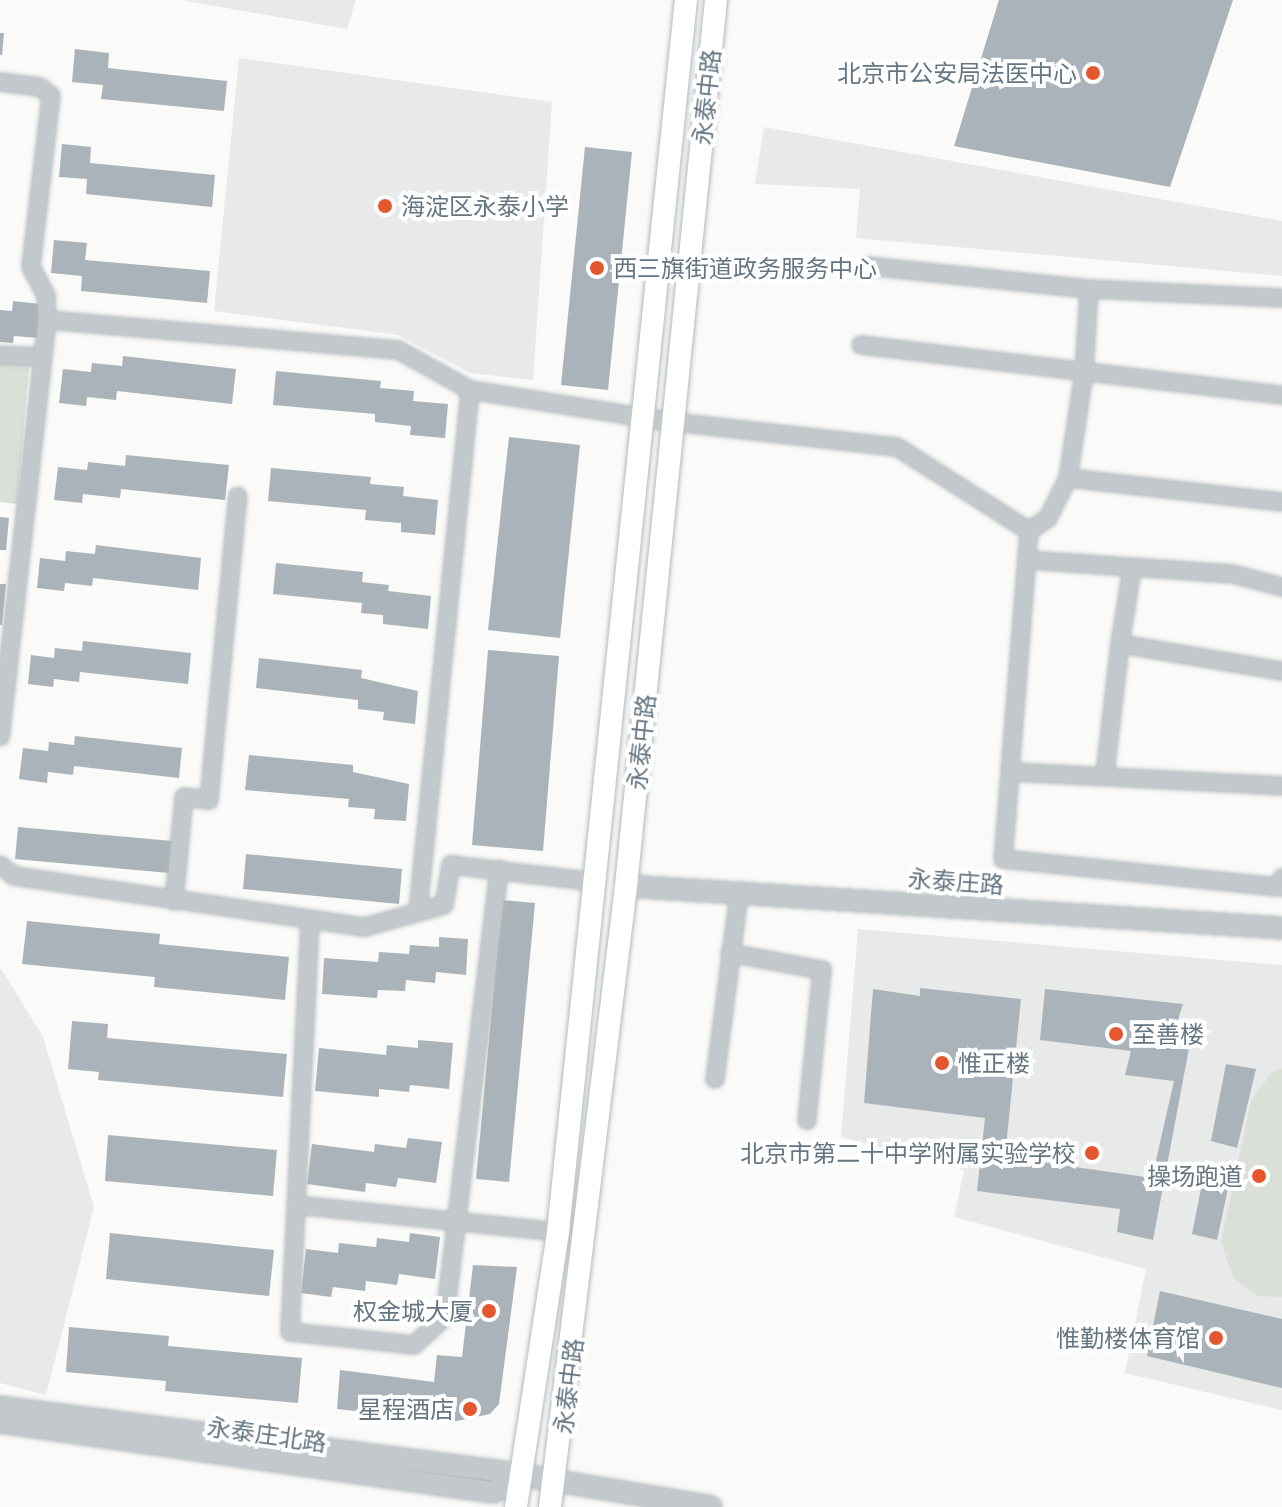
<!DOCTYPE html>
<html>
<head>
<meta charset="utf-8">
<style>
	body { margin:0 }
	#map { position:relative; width:1282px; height:1507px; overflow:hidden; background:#fafaf8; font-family:Barlow,"Noto Sans SC",sans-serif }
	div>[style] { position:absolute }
	.built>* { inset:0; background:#e8e9e9 }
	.green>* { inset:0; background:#dadfd7 }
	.building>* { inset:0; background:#aab3b9 }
	.roads { filter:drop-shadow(0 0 2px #b3babf) drop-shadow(0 0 2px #b3babf) }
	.minor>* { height:16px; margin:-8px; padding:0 8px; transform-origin:8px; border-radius:8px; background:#c3c8cc }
	.tertiary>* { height:20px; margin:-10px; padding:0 10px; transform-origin:10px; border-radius:10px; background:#c3c8cc }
	.secondary>* { height:22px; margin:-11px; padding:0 11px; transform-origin:11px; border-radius:11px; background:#fff }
	.dots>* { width:22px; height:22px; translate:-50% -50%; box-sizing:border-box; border:4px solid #fff; border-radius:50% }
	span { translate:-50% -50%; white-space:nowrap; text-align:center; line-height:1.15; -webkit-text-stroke:8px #fff; paint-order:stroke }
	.poi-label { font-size:24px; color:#657683 }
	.right { translate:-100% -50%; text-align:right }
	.left { translate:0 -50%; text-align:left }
	.street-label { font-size:24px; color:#657683 }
</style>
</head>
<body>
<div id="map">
	<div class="built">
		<i style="clip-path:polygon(180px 0,356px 0,347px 29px)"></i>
		<i style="clip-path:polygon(239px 58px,552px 102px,533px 380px,470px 373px,398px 335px,214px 311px)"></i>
		<i style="clip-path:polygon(764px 127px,1282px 221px,1282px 276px,856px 238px,860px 189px,755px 184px)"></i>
		<i style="clip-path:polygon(858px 929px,1282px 965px,1282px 1410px,1125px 1373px,1146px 1269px,954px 1217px,964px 1170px,841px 1137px)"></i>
		<i style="clip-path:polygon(0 967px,43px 1037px,94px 1207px,46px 1395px,0 1383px)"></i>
	</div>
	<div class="green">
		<i style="clip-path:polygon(0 355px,30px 358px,17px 504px,0 502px)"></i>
		<i style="clip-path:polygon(1282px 1069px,1282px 1297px,1257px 1296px,1233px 1278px,1221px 1242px,1251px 1101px,1272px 1072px)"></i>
	</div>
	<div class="building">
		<i style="clip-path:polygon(999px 0,1233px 0,1170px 187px,954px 146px)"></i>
		<i style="clip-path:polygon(0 33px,4px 33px,2px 55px,0 55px)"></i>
		<i style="clip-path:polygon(75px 49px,109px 53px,108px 68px,227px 81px,224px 111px,101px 99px,103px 85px,72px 82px)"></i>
		<i style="clip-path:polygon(62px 144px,91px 147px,90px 163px,215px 175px,212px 207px,86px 194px,87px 179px,59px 177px)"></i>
		<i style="clip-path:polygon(585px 147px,632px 152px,608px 390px,561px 385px)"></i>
		<i style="clip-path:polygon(54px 240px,87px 243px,85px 260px,210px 271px,207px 303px,81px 291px,82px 276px,51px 273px)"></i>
		<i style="clip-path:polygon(13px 301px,41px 304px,38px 338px,14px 336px,13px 343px,0 342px,0 310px,12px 311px)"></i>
		<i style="clip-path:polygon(123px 356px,236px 369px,232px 404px,117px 391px,116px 400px,87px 397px,86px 406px,59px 403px,63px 369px,91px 372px,92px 363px,122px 366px)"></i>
		<i style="clip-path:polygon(276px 371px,381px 381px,380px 388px,414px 391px,413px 401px,448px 404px,445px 438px,410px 435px,411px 426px,375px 422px,375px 414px,273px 405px)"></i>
		<i style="clip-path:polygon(509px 437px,580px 445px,560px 638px,488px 630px)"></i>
		<i style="clip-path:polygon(126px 455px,229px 465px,225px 500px,121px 489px,120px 498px,83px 494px,82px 503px,54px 500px,58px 467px,87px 470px,88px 462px,125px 466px)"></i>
		<i style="clip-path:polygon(271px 468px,371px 477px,370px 484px,404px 487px,403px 496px,438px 500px,435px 535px,401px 532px,401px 523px,365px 520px,366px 510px,268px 501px)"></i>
		<i style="clip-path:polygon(0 517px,9px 518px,6px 550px,0 550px)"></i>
		<i style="clip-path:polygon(96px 545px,201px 558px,198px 590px,93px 578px,92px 586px,65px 583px,64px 591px,37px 588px,40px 558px,65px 561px,66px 551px,95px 554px)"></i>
		<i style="clip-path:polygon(276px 563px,363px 572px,362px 582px,389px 585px,388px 591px,431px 596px,428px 629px,383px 624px,383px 615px,361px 613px,362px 603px,273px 594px)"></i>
		<i style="clip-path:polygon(0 584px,6px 584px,2px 625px,0 625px)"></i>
		<i style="clip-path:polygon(83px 641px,191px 653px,188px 684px,80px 672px,79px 682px,54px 679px,53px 687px,28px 684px,31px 655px,54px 658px,55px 648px,82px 651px)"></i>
		<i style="clip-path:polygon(488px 650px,559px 656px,543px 851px,472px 845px)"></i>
		<i style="clip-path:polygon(259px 658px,362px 670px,361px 678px,418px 691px,415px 724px,383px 720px,384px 712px,358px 709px,358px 700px,256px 688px)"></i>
		<i style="clip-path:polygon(75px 736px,182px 748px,179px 778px,74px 766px,73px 775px,48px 772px,47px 783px,19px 779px,23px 748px,48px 751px,49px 742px,74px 745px)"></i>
		<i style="clip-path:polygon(249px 755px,353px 765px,353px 772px,409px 784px,406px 821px,374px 819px,375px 809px,348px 807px,349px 799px,245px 790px)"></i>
		<i style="clip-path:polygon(18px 827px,172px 841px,169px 873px,15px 859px)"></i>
		<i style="clip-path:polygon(246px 854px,402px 869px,399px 904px,243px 889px)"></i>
		<i style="clip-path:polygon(502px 900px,535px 903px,509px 1182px,476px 1179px)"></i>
		<i style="clip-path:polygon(27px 921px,160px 934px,159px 944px,289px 957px,285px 1000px,154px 987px,155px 977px,22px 964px)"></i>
		<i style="clip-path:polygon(439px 937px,468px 939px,466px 975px,436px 972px,435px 983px,406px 980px,405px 991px,378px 990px,377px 998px,322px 994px,324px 958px,378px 962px,379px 952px,409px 954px,410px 945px,439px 947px)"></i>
		<i style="clip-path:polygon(920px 988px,1021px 999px,1005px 1157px,1152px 1178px,1174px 1081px,1125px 1075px,1131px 1051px,1040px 1040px,1045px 989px,1183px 1004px,1176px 1026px,1193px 1027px,1153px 1240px,1117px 1232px,1120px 1209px,977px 1191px,985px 1118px,864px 1103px,873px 989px,920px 996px)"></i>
		<i style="clip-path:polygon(72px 1021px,108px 1024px,107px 1038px,287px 1054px,283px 1097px,98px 1080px,99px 1072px,68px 1069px)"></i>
		<i style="clip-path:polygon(418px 1040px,453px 1043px,449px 1089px,410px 1085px,409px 1092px,379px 1089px,379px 1097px,315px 1091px,319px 1048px,386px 1055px,387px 1045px,418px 1048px)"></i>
		<i style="clip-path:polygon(1226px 1064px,1256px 1069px,1237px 1148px,1211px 1141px)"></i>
		<i style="clip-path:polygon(108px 1135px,277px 1150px,273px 1196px,105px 1181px)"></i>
		<i style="clip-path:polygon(408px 1138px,442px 1142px,436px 1183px,398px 1178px,396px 1187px,366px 1183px,365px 1192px,307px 1184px,312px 1144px,374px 1152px,375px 1144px,406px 1148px)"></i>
		<i style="clip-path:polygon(1206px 1164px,1232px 1170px,1217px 1240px,1192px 1234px)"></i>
		<i style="clip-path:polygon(110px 1233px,274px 1250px,269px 1296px,106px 1279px)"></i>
		<i style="clip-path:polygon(410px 1233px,440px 1237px,435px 1279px,399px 1274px,397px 1285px,366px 1281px,365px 1291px,333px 1287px,331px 1297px,301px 1293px,306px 1249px,338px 1253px,339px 1243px,376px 1247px,377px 1238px,409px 1242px)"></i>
		<i style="clip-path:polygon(473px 1265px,517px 1267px,499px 1404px,490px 1414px,452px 1422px,337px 1409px,340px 1370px,434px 1382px,437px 1355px,462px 1357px)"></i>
		<i style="clip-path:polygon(1160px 1291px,1282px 1319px,1282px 1388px,1147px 1356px)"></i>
		<i style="clip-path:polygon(69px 1327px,169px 1336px,168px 1346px,302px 1358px,298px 1403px,165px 1391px,166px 1381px,66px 1372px)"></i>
	</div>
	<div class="roads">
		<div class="minor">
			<i style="left:0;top:82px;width:40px;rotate:7.1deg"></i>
			<i style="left:40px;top:87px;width:14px;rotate:39deg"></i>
			<i style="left:51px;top:96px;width:172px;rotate:96.7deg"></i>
			<i style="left:31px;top:267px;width:32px;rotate:62deg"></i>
			<i style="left:46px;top:295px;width:25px;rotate:88deg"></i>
			<i style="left:47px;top:320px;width:419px;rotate:96.4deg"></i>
			<i style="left:867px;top:266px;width:223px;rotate:5.9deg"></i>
			<i style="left:1089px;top:289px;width:193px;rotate:2.7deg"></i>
			<i style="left:47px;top:320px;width:352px;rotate:4.9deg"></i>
			<i style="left:398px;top:350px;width:82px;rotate:29.1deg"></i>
			<i style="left:470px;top:390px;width:206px;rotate:9deg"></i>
			<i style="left:673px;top:422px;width:225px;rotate:6.4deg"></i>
			<i style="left:897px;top:447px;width:156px;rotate:32.5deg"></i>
			<i style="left:1029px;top:531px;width:329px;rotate:94.5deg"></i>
			<i style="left:1003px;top:859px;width:279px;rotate:5.8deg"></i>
			<i style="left:1281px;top:887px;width:9px;rotate:-84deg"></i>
			<i style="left:861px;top:345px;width:424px;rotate:6.8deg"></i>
			<i style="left:0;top:355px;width:43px;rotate:2.7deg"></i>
			<i style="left:1068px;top:478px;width:215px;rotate:6.4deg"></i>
			<i style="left:1029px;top:531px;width:23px;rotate:-34deg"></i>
			<i style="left:1048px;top:518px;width:45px;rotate:-63.4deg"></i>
			<i style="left:1068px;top:478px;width:105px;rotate:-81.3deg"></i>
			<i style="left:1084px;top:374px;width:85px;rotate:-86.6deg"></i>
			<i style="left:1027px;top:560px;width:206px;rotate:3.9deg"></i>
			<i style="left:1233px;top:574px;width:51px;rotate:14.9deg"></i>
			<i style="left:1120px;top:644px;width:76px;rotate:-80.9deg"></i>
			<i style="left:1010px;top:772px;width:272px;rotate:2.9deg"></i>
			<i style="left:1105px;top:774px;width:131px;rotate:-83.4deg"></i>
			<i style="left:1120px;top:644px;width:164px;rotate:9.5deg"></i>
			<i style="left:0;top:865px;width:18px;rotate:38deg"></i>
			<i style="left:14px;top:876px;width:355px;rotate:8.3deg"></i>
			<i style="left:365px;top:927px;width:82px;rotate:-15.6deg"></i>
			<i style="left:444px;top:905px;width:41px;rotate:-80.1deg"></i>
			<i style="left:451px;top:865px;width:146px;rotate:6.7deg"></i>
			<i style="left:174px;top:901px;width:104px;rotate:-84.5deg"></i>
			<i style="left:184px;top:797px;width:25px;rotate:7deg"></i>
			<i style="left:209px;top:800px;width:305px;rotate:-84.6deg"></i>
			<i style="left:418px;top:912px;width:525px;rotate:-84.31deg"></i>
			<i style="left:310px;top:922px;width:410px;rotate:92.8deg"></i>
			<i style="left:290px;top:1332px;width:125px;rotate:6deg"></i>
			<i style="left:414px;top:1345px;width:42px;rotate:-42.1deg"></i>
			<i style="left:445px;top:1317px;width:451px;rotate:-83.1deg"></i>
			<i style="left:730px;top:953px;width:94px;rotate:10.5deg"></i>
			<i style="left:822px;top:970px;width:151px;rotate:95.7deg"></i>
			<i style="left:715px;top:1079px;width:188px;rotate:-82.6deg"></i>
			<i style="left:297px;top:1205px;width:262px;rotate:5.9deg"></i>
		</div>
		<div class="tertiary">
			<i style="left:626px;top:886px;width:657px;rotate:3.66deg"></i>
			<i style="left:0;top:1407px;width:501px;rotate:7.34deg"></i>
			<i style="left:497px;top:1471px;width:217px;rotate:9.5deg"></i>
			<i style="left:0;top:1422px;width:498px;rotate:8.1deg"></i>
			<i style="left:493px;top:1492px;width:35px;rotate:-25deg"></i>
		</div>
		<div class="secondary">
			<i style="left:516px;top:1507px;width:278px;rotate:-81.3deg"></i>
			<i style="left:558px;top:1232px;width:1239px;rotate:-84.07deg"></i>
			<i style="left:550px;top:1507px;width:626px;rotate:-83.02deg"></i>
			<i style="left:626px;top:886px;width:891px;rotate:-84.2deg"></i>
		</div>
	</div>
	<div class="dots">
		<i style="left:1093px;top:73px;background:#e4572e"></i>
		<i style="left:385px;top:206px;background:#e4572e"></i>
		<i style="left:597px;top:268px;background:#e4572e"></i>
		<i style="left:1116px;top:1034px;background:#e4572e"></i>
		<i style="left:942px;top:1063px;background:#e4572e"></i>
		<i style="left:1092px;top:1153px;background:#e4572e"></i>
		<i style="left:1259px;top:1176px;background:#e4572e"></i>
		<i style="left:489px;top:1311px;background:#e4572e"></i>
		<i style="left:1216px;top:1338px;background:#e4572e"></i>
		<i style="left:470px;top:1409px;background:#e4572e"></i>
	</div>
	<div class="poi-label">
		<span class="right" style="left:1077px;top:73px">北京市公安局法医中心</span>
		<span class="left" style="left:401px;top:206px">海淀区永泰小学</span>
		<span class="left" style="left:613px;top:268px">西三旗街道政务服务中心</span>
		<span class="left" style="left:1132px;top:1034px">至善楼</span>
		<span class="left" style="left:958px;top:1063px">惟正楼</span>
		<span class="right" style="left:1076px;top:1153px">北京市第二十中学附属实验学校</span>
		<span class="right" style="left:1243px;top:1176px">操场跑道</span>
		<span class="right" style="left:473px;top:1311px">权金城大厦</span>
		<span class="right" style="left:1200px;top:1338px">惟勤楼体育馆</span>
		<span class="right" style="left:454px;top:1409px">星程酒店</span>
	</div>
	<div class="street-label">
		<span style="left:706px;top:97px;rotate:-84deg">永泰中路</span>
		<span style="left:641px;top:742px;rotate:-84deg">永泰中路</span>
		<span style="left:956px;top:881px;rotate:4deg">永泰庄路</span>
		<span style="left:568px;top:1386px;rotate:-83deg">永泰中路</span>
		<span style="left:267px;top:1434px;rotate:8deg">永泰庄北路</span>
	</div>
</div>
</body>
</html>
